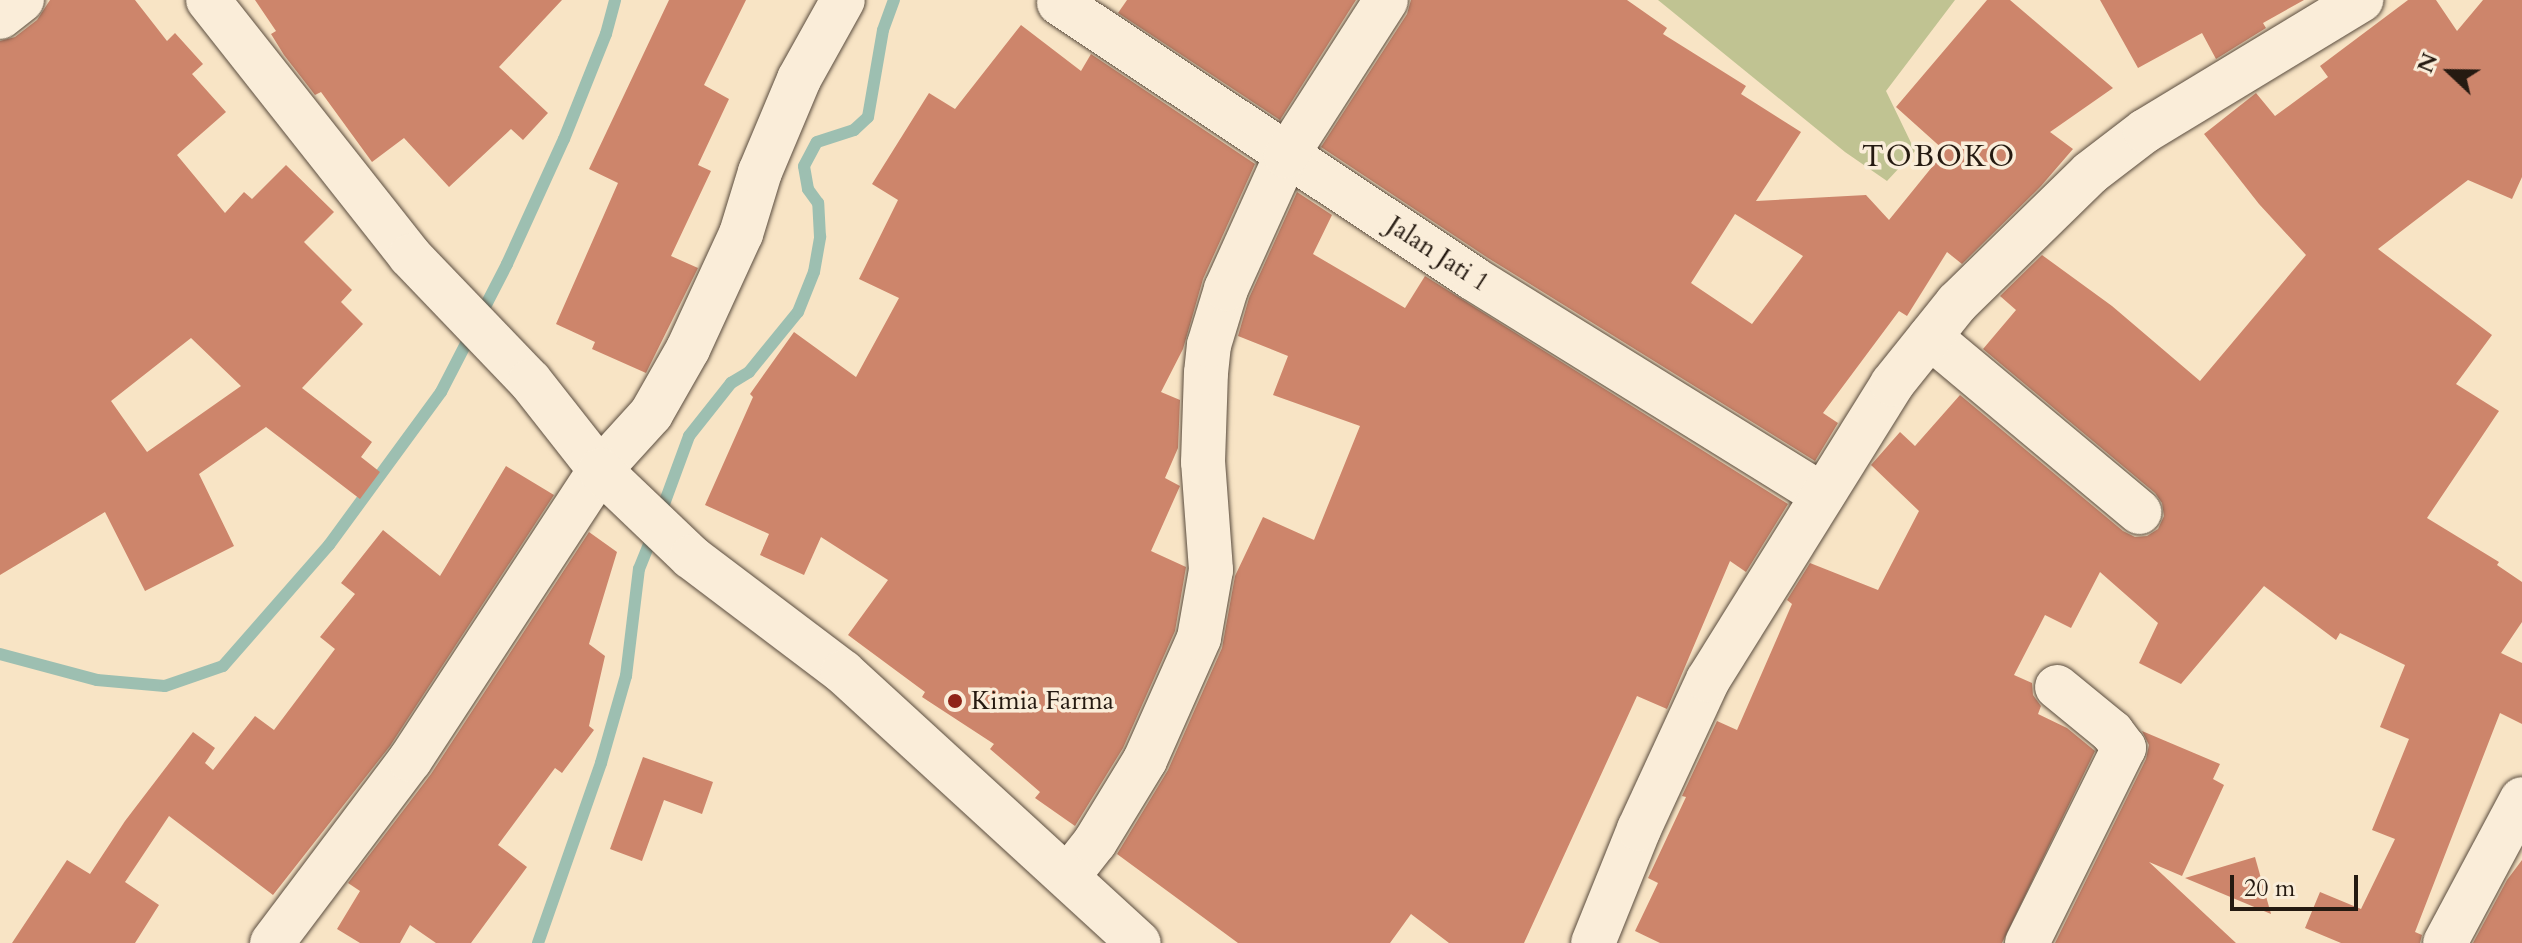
<!DOCTYPE html>
<html>
<head>
<meta charset="utf-8">
<style>
	body { margin:0 }
	#map { position:relative; width:2522px; height:943px; overflow:hidden; background:#f8e4c5; font-family:Cardo,serif }
	div>[style] { position:absolute }
	.green>* { inset:0; background:#c0c392 }
	.stream>* { height:12px; margin:-6px; padding:0 6px; transform-origin:6px; border-radius:6px; background:#9dbfb1 }
	.building>* { inset:0; background:#cd856b }
	.roads { filter:drop-shadow(0 0 2px #5a4c3e) drop-shadow(0 0 2px #5a4c3e) }
	.street>* { height:44px; margin:-22px; padding:0 22px; transform-origin:22px; border-radius:22px; background:#faedd9 }
	.secondary>* { height:44px; margin:-22px; padding:0 22px; transform-origin:22px; border-radius:22px; background:#faedd9 }
	.dots>* { width:22px; height:22px; translate:-50% -50%; box-sizing:border-box; border:4px solid #faedd9; border-radius:50% }
	span { translate:-50% -50%; white-space:nowrap; text-align:center; line-height:1.15; -webkit-text-stroke:7px #faedd9; paint-order:stroke }
	.street-label { font-size:26px; color:#251a11 }
	.poi-label { font-size:26px; color:#251a11 }
	.left { translate:0 -50%; text-align:left }
	.quarter-label { font-size:30px; color:#251a11; letter-spacing:2px }
	.north { position:absolute; left:2410px; top:32px; width:80px; height:80px; -webkit-text-stroke:6px #faedd9; paint-order:stroke; rotate:292deg; font-size:22px; font-weight:700; line-height:32px; text-align:center; color:#251a11 }
	.north::after { content:''; display:block; margin:auto; width:28px; height:36px; background:#251a11; clip-path:polygon(50% 0,100% 100%,50% 72%,0 100%) }
	.scale { position:absolute; left:2230px; top:875px; width:128px; height:36px; box-sizing:border-box; border:4px solid #251a11; border-top:0; padding-left:10px; font-size:24px; line-height:28px; white-space:nowrap; color:#251a11; -webkit-text-stroke:6px #faedd9; paint-order:stroke }
</style>
</head>
<body>
<div id="map">
	<div class="green">
		<i style="clip-path:polygon(1658px 0,1955px 0,1886px 91px,1915px 151px,1887px 181px,1845px 152px)"></i>
	</div>
	<div class="stream">
		<i style="left:660px;top:515px;width:84px;rotate:-69.8deg"></i>
		<i style="left:689px;top:436px;width:68px;rotate:-51.6deg"></i>
		<i style="left:731px;top:383px;width:21px;rotate:-31deg"></i>
		<i style="left:749px;top:372px;width:77px;rotate:-50.8deg"></i>
		<i style="left:798px;top:312px;width:43px;rotate:-68.2deg"></i>
		<i style="left:814px;top:272px;width:36px;rotate:-80deg"></i>
		<i style="left:820px;top:237px;width:34px;rotate:-93deg"></i>
		<i style="left:818px;top:203px;width:17px;rotate:-126deg"></i>
		<i style="left:808px;top:189px;width:23px;rotate:-100deg"></i>
		<i style="left:804px;top:166px;width:27px;rotate:-62deg"></i>
		<i style="left:817px;top:142px;width:39px;rotate:-18deg"></i>
		<i style="left:854px;top:130px;width:19px;rotate:-43deg"></i>
		<i style="left:868px;top:117px;width:88px;rotate:-80.2deg"></i>
		<i style="left:883px;top:30px;width:32px;rotate:-70deg"></i>
		<i style="left:0;top:654px;width:100px;rotate:15deg"></i>
		<i style="left:97px;top:680px;width:68px;rotate:5deg"></i>
		<i style="left:165px;top:686px;width:61px;rotate:-19deg"></i>
		<i style="left:223px;top:666px;width:161px;rotate:-48.8deg"></i>
		<i style="left:329px;top:545px;width:190px;rotate:-53.8deg"></i>
		<i style="left:441px;top:392px;width:144px;rotate:-62.7deg"></i>
		<i style="left:507px;top:264px;width:137px;rotate:-65.5deg"></i>
		<i style="left:564px;top:139px;width:113px;rotate:-68.2deg"></i>
		<i style="left:606px;top:34px;width:35px;rotate:-75deg"></i>
		<i style="left:538px;top:943px;width:191px;rotate:-70.7deg"></i>
		<i style="left:601px;top:763px;width:91px;rotate:-74deg"></i>
		<i style="left:626px;top:676px;width:108px;rotate:-83.1deg"></i>
		<i style="left:639px;top:569px;width:40px;rotate:-68deg"></i>
	</div>
	<div class="building">
		<i style="clip-path:polygon(evenodd,50px 0,135px 0,167px 41px,175px 33px,203px 64px,192px 74px,226px 112px,177px 155px,225px 213px,244px 192px,252px 199px,286px 165px,334px 212px,304px 242px,352px 290px,341px 302px,363px 324px,302px 388px,372px 442px,361px 457px,380px 472px,360px 499px,266px 427px,199px 474px,234px 546px,145px 591px,105px 512px,0 575px,0 41px,15px 37px,37px 20px,50px 0,191px 338px,241px 386px,147px 452px,111px 401px,191px 338px)"></i>
		<i style="clip-path:polygon(255px 0,562px 0,499px 67px,548px 113px,523px 140px,511px 129px,449px 187px,404px 138px,372px 162px,321px 92px,315px 95px,284px 55px,271px 34px,276px 31px)"></i>
		<i style="clip-path:polygon(669px 0,746px 0,704px 85px,729px 99px,698px 165px,711px 171px,671px 256px,698px 268px,646px 373px,592px 349px,595px 342px,556px 324px,618px 183px,589px 169px)"></i>
		<i style="clip-path:polygon(1127px 0,1356px 0,1280px 120px,1118px 13px)"></i>
		<i style="clip-path:polygon(evenodd,1411px 0,1627px 0,1667px 28px,1663px 34px,1746px 86px,1741px 94px,1801px 132px,1756px 201px,1866px 195px,1889px 220px,1945px 151px,1896px 107px,1987px 0,2010px 0,2113px 88px,2050px 132px,2073px 149px,2041px 186px,1962px 264px,1947px 252px,1907px 316px,1899px 311px,1823px 413px,1838px 423px,1815px 461px,1488px 258px,1321px 147px,1407px 14px,1411px 0,1735px 214px,1803px 256px,1752px 324px,1691px 283px,1735px 214px)"></i>
		<i style="clip-path:polygon(2100px 0,2304px 0,2263px 23px,2266px 28px,2216px 59px,2202px 33px,2138px 68px)"></i>
		<i style="clip-path:polygon(2408px 0,2436px 0,2457px 31px,2483px 0,2522px 0,2522px 177px,2512px 199px,2468px 180px,2378px 249px,2492px 335px,2456px 384px,2499px 411px,2427px 518px,2499px 562px,2497px 565px,2522px 582px,2522px 622px,2501px 653px,2522px 663px,2522px 724px,2500px 713px,2415px 932px,2422px 935px,2420px 943px,2341px 943px,2305px 928px,2320px 892px,2361px 909px,2395px 839px,2372px 830px,2409px 739px,2380px 727px,2405px 665px,2340px 633px,2336px 640px,2264px 586px,2181px 684px,2139px 663px,2158px 623px,2100px 572px,2071px 628px,2045px 615px,2014px 675px,2032px 683px,2033px 695px,2041px 706px,2038px 714px,2067px 728px,2095px 751px,2002px 943px,1660px 943px,1635px 931px,1658px 883px,1648px 878px,1686px 797px,1682px 796px,1717px 721px,1737px 730px,1792px 604px,1787px 600px,1810px 563px,1878px 590px,1919px 511px,1871px 465px,1900px 432px,1915px 446px,1960px 395px,2123px 531px,2135px 537px,2147px 536px,2158px 529px,2164px 516px,2162px 503px,2155px 493px,1983px 349px,2016px 310px,2000px 296px,2042px 255px,2112px 306px,2200px 381px,2306px 255px,2259px 204px,2204px 134px,2256px 93px,2275px 116px,2328px 77px,2320px 66px)"></i>
		<i style="clip-path:polygon(1021px 25px,1081px 71px,1091px 54px,1255px 164px,1203px 279px,1183px 349px,1161px 392px,1180px 400px,1178px 448px,1165px 478px,1180px 486px,1151px 551px,1186px 567px,1175px 631px,1123px 748px,1075px 826px,1035px 798px,1040px 792px,990px 749px,994px 744px,922px 697px,925px 692px,848px 635px,888px 580px,821px 537px,804px 575px,760px 555px,769px 534px,705px 505px,753px 397px,750px 394px,794px 332px,856px 377px,899px 298px,859px 279px,898px 200px,872px 184px,929px 93px,955px 109px)"></i>
		<i style="clip-path:polygon(1297px 192px,1332px 215px,1313px 254px,1405px 308px,1425px 276px,1788px 504px,1746px 572px,1730px 561px,1667px 709px,1637px 696px,1524px 943px,1449px 943px,1411px 914px,1390px 943px,1238px 943px,1117px 854px,1168px 770px,1222px 648px,1235px 576px,1263px 517px,1314px 540px,1360px 426px,1273px 395px,1288px 356px,1238px 336px,1249px 298px)"></i>
		<i style="clip-path:polygon(506px 466px,554px 495px,390px 746px,273px 895px,169px 816px,125px 882px,159px 905px,135px 943px,12px 943px,67px 860px,90px 874px,125px 821px,193px 732px,215px 748px,205px 763px,213px 770px,255px 716px,274px 730px,335px 649px,320px 637px,355px 594px,341px 583px,383px 530px,440px 576px)"></i>
		<i style="clip-path:polygon(589px 532px,617px 552px,589px 644px,605px 656px,589px 726px,594px 730px,562px 773px,555px 768px,498px 845px,527px 867px,471px 943px,436px 943px,410px 925px,400px 943px,360px 943px,337px 929px,360px 891px,348px 883px,431px 774px)"></i>
		<i style="clip-path:polygon(2142px 731px,2220px 764px,2213px 779px,2224px 785px,2182px 876px,2149px 862px,2236px 943px,2055px 943px,2146px 759px,2149px 745px)"></i>
		<i style="clip-path:polygon(643px 757px,713px 782px,702px 814px,664px 800px,642px 861px,610px 849px)"></i>
		<i style="clip-path:polygon(2255px 857px,2271px 914px,2185px 878px)"></i>
		<i style="clip-path:polygon(2522px 860px,2522px 943px,2473px 943px,2507px 880px)"></i>
	</div>
	<div class="roads">
		<div class="street">
			<i style="left:1059px;top:3px;width:498px;rotate:33.6deg"></i>
			<i style="left:1474px;top:279px;width:410px;rotate:31.8deg"></i>
			<i style="left:0;top:17px;width:28px;rotate:-38deg"></i>
			<i style="left:1930px;top:337px;width:273px;rotate:39.9deg"></i>
			<i style="left:1069px;top:875px;width:42px;rotate:-51.8deg"></i>
			<i style="left:1095px;top:842px;width:96px;rotate:-58.6deg"></i>
			<i style="left:1145px;top:760px;width:133px;rotate:-66.1deg"></i>
			<i style="left:1199px;top:638px;width:69px;rotate:-80deg"></i>
			<i style="left:1211px;top:570px;width:108px;rotate:-94.2deg"></i>
			<i style="left:1203px;top:462px;width:89px;rotate:-88.1deg"></i>
			<i style="left:1206px;top:373px;width:28px;rotate:-84deg"></i>
			<i style="left:1209px;top:345px;width:59px;rotate:-73.1deg"></i>
			<i style="left:1226px;top:289px;width:146px;rotate:-65.7deg"></i>
			<i style="left:1286px;top:156px;width:185px;rotate:-57.3deg"></i>
			<i style="left:272px;top:943px;width:229px;rotate:-53deg"></i>
			<i style="left:410px;top:760px;width:347px;rotate:-56.8deg"></i>
			<i style="left:600px;top:470px;width:76px;rotate:-47.7deg"></i>
			<i style="left:651px;top:414px;width:75px;rotate:-60.4deg"></i>
			<i style="left:688px;top:349px;width:127px;rotate:-65.3deg"></i>
			<i style="left:741px;top:234px;width:65px;rotate:-73deg"></i>
			<i style="left:760px;top:172px;width:101px;rotate:-67.2deg"></i>
			<i style="left:799px;top:79px;width:90px;rotate:-60.9deg"></i>
			<i style="left:1593px;top:943px;width:123px;rotate:-68deg"></i>
			<i style="left:1639px;top:829px;width:164px;rotate:-65.2deg"></i>
			<i style="left:1708px;top:680px;width:349px;rotate:-58.1deg"></i>
			<i style="left:1892px;top:384px;width:104px;rotate:-51.3deg"></i>
			<i style="left:1957px;top:303px;width:186px;rotate:-44.3deg"></i>
			<i style="left:2090px;top:173px;width:69px;rotate:-37.4deg"></i>
			<i style="left:2145px;top:131px;width:253px;rotate:-31.2deg"></i>
			<i style="left:2027px;top:943px;width:218px;rotate:-63.6deg"></i>
			<i style="left:2124px;top:748px;width:20px;rotate:-127deg"></i>
			<i style="left:2112px;top:732px;width:71px;rotate:-140.7deg"></i>
			<i style="left:2445px;top:943px;width:163px;rotate:-61.9deg"></i>
		</div>
		<div class="secondary">
			<i style="left:208px;top:0;width:326px;rotate:51.7deg"></i>
			<i style="left:410px;top:256px;width:173px;rotate:46.2deg"></i>
			<i style="left:530px;top:381px;width:113px;rotate:51.8deg"></i>
			<i style="left:600px;top:470px;width:126px;rotate:43.7deg"></i>
			<i style="left:691px;top:557px;width:191px;rotate:37.1deg"></i>
			<i style="left:843px;top:672px;width:401px;rotate:42.5deg"></i>
		</div>
	</div>
	<div class="dots">
		<i style="left:955px;top:701px;background:#8f2418"></i>
	</div>
	<div class="street-label">
		<span style="left:1438px;top:254px;rotate:33deg">Jalan Jati 1</span>
	</div>
	<div class="poi-label">
		<span class="left" style="left:971px;top:701px">Kimia Farma</span>
	</div>
	<div class="quarter-label">
		<span style="left:1939px;top:157px">TOBOKO</span>
	</div>
	<div class="north">N</div>
	<div class="scale">20 m</div>
</div>
</body>
</html>
